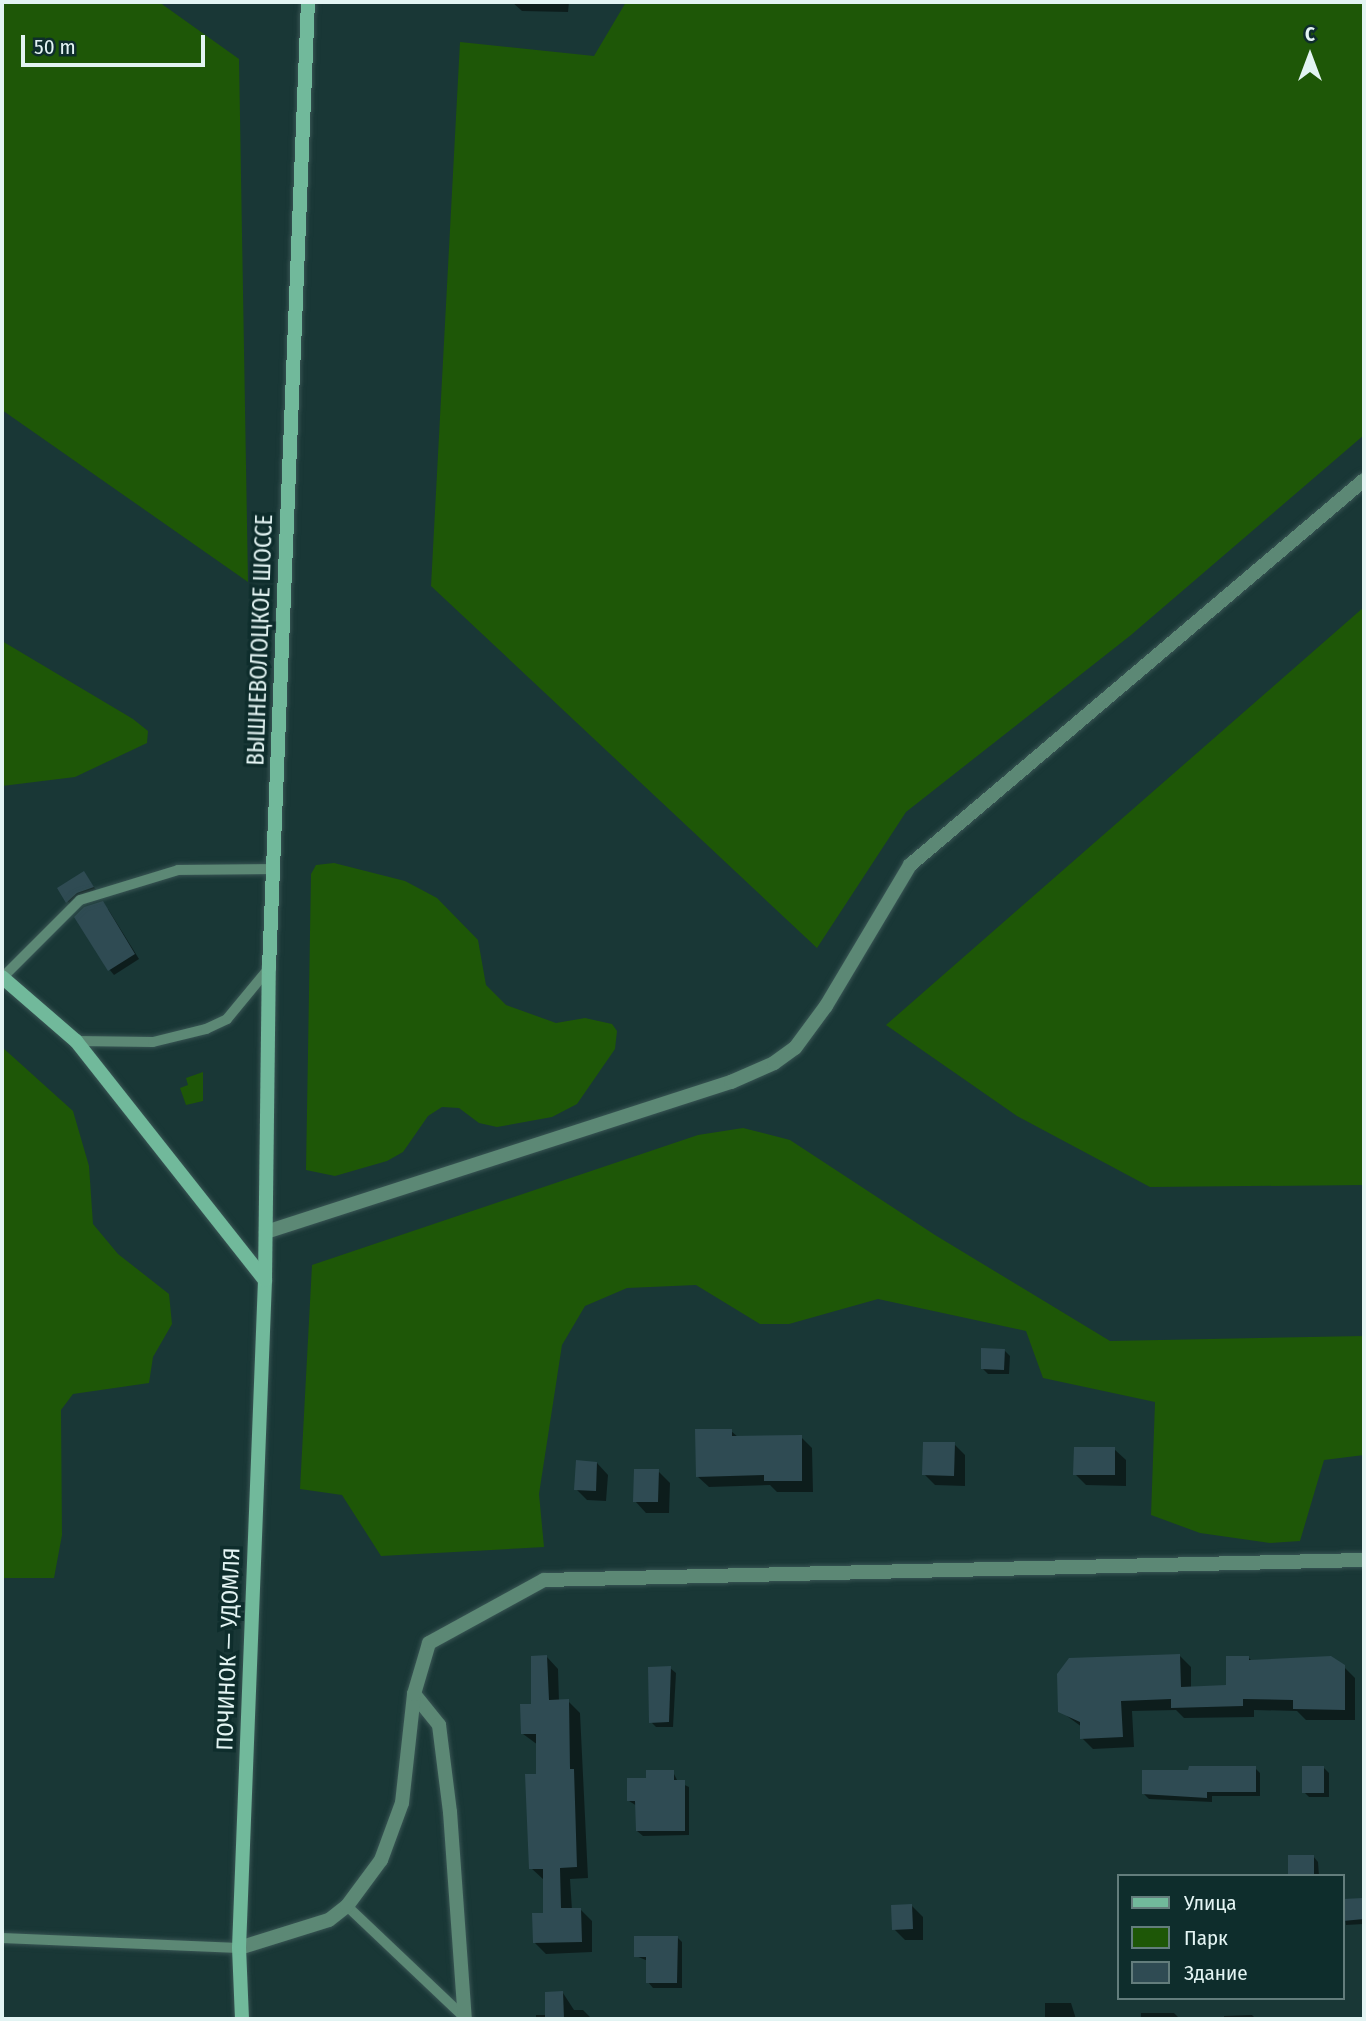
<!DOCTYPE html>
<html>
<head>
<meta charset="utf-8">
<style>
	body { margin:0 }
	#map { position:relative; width:1366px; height:2021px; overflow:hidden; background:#193736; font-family:"Fira Sans Condensed",sans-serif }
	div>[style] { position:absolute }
	.green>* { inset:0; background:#1e5707 }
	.shadow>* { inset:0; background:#0007 }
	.building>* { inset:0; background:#2f4b53 }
	.roads { filter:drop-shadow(0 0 2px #395554) drop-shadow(0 0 2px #395554) }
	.lane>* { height:10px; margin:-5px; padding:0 5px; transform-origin:5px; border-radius:5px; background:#5c8875 }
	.street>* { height:14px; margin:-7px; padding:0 7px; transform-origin:7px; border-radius:7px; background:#5c8875 }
	.secondary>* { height:14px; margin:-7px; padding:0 7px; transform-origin:7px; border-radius:7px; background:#71b99b }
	span { translate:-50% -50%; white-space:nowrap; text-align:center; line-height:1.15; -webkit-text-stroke:7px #0e2d2c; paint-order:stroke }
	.street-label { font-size:23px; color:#e3f4f3 }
	.frame { position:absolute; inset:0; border:4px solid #e3f4f3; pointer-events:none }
	.legend { position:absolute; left:1117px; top:1874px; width:228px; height:126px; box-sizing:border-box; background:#0e2d2c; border:2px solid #637d7c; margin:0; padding:9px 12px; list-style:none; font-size:21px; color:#e3f4f3 }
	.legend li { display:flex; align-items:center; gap:14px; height:35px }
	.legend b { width:35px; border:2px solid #637d7c }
	.north { position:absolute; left:1275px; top:21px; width:70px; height:70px; -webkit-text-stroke:5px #0e2d2c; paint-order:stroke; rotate:0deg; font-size:19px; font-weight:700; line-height:28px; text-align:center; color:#e3f4f3 }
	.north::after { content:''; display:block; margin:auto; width:24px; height:32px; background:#e3f4f3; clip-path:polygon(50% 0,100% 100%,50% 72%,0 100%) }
	.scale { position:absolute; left:21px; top:35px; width:184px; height:32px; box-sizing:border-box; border:4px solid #e3f4f3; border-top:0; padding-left:9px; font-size:21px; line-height:24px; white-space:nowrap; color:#e3f4f3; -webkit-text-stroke:5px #0e2d2c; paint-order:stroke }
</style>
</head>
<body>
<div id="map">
	<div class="green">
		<i style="clip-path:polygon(2px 2px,159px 2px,239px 59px,248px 582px,2px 410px)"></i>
		<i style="clip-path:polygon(626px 2px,1364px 2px,1364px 435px,1131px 635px,906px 812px,817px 948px,431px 586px,460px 42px,594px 56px)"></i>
		<i style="clip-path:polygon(1364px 607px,1364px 1185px,1150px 1187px,1017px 1116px,886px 1025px)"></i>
		<i style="clip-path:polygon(2px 641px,133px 719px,148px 731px,147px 743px,75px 777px,2px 786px)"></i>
		<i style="clip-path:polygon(334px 863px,405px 881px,437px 898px,478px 940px,486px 985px,506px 1005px,556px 1023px,585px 1018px,612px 1024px,617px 1031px,615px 1049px,577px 1104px,552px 1117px,497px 1127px,479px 1123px,459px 1108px,442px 1107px,428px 1116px,403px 1152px,387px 1161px,335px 1176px,306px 1170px,311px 874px,316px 865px)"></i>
		<i style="clip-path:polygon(2px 1047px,73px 1111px,89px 1166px,93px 1224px,118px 1254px,169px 1294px,172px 1324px,153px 1357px,149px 1383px,73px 1394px,61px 1410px,62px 1535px,54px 1578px,2px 1578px)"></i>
		<i style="clip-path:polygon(203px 1072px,203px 1101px,186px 1105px,180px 1088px,188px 1085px,186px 1078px)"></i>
		<i style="clip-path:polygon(743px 1128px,790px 1140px,935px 1235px,1110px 1341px,1364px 1336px,1364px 1455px,1324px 1460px,1300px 1541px,1270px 1543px,1200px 1533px,1151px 1515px,1155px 1402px,1043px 1378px,1026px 1331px,878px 1299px,789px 1324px,760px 1324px,696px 1285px,627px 1288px,585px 1306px,562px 1345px,539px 1494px,544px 1547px,381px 1556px,342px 1495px,300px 1489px,312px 1265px,698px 1135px)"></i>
	</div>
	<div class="shadow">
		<i style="clip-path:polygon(512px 2px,569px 2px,568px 12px,522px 11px)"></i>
		<i style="clip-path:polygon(84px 873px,98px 893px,72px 907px,59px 889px)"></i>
		<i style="clip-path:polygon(108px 909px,139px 959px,114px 975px,109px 969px)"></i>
		<i style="clip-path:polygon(1004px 1350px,1010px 1356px,1009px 1374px,988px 1374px,983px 1369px)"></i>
		<i style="clip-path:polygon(731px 1431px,738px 1437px,801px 1437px,812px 1448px,813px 1492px,777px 1492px,770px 1485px,709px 1487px,697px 1476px)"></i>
		<i style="clip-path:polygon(954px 1444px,965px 1455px,965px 1486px,935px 1485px,924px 1474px)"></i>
		<i style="clip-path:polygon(1114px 1449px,1126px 1460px,1126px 1486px,1086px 1485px,1075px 1474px)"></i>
		<i style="clip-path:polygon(597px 1463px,608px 1475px,606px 1501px,587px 1500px,576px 1489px)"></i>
		<i style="clip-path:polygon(658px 1471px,670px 1483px,669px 1513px,646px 1513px,635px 1501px)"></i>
		<i style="clip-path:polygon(1180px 1656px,1191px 1667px,1191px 1688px,1228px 1687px,1248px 1657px,1253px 1662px,1344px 1667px,1355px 1678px,1355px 1720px,1306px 1720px,1297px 1711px,1254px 1710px,1254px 1717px,1184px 1718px,1176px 1710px,1132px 1711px,1134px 1747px,1093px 1749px,1082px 1738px,1082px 1727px,1060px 1711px)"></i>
		<i style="clip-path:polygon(547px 1657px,558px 1669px,559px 1702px,568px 1701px,580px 1713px,588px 1878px,570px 1879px,572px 1910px,581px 1910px,592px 1921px,592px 1952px,546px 1954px,535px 1943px,544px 1915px,544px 1880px,531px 1868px,538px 1745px,523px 1734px)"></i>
		<i style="clip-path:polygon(670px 1668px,676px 1673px,673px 1727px,656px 1727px,651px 1722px)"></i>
		<i style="clip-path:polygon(1255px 1768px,1260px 1773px,1260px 1796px,1212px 1796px,1212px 1802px,1149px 1799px,1144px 1794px)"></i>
		<i style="clip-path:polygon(1324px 1768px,1329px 1773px,1329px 1797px,1309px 1797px,1304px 1792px)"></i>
		<i style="clip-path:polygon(673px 1772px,678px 1782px,689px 1787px,689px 1835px,643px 1836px,637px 1831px,637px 1806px,629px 1801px)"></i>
		<i style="clip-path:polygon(1313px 1856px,1318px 1862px,1319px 1876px,1290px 1876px)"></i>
		<i style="clip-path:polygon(1363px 1900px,1364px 1924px,1346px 1925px,1343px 1901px)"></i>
		<i style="clip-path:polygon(912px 1906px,923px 1917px,923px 1940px,905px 1940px,894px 1929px)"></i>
		<i style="clip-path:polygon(677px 1937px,682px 1942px,682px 1988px,653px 1988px,648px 1982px,648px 1961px,636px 1956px)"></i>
		<i style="clip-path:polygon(563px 1993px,574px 2010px,583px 2010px,592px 2019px,536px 2019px,536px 2015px,547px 2015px)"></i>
		<i style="clip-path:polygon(1045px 2003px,1071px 2003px,1076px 2019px,1045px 2019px)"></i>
		<i style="clip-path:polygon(1141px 2013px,1174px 2013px,1180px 2019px,1141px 2019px)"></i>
		<i style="clip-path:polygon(1252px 2015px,1256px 2019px,1224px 2019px,1224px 2016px)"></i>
		<i style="clip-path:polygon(1323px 2017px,1364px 2017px,1364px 2019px,1323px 2019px)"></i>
	</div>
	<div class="building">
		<i style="clip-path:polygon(84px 871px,94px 887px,77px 893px,66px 903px,57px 888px)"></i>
		<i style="clip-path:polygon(103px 901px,135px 954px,108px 971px,74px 917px,84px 907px)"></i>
		<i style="clip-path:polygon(981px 1348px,1005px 1349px,1004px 1370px,981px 1369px)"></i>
		<i style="clip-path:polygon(695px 1429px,732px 1429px,732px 1436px,802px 1435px,802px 1481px,764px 1481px,764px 1475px,696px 1477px)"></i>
		<i style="clip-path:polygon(923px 1442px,955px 1442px,954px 1476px,922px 1475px)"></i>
		<i style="clip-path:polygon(1074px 1447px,1115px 1447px,1115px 1475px,1073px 1475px)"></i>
		<i style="clip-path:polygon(576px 1460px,597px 1462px,596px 1491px,574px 1490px)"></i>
		<i style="clip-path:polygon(634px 1469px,659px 1469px,658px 1502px,633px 1502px)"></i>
		<i style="clip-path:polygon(1180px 1654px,1181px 1687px,1226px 1685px,1226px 1656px,1249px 1656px,1249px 1660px,1331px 1656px,1345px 1665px,1345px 1710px,1293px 1709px,1293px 1700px,1243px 1699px,1243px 1706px,1171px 1708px,1171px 1699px,1121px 1701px,1123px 1737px,1080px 1739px,1080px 1722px,1058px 1712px,1057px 1674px,1069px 1658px)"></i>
		<i style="clip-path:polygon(547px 1655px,549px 1700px,569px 1699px,570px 1769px,574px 1769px,577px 1867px,560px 1868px,561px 1908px,581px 1908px,582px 1942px,533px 1943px,532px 1913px,543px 1913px,543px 1869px,529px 1869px,525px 1774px,536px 1774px,536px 1734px,521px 1734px,520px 1704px,531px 1704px,531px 1656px)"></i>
		<i style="clip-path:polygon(671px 1666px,669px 1722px,649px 1723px,648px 1667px)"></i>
		<i style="clip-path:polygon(1189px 1766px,1256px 1766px,1256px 1792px,1207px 1792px,1207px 1798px,1142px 1794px,1142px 1770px,1188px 1770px)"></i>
		<i style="clip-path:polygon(1302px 1766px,1324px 1766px,1324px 1793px,1302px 1793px)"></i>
		<i style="clip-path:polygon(646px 1770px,674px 1770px,674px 1780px,685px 1780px,685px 1831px,636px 1831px,635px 1801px,627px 1801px,627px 1778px,646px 1778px)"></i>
		<i style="clip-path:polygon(1288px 1855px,1314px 1855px,1314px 1876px,1288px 1876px)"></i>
		<i style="clip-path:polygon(1363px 1898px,1364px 1919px,1343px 1921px,1343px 1899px)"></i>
		<i style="clip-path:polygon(912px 1904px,913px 1929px,892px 1930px,891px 1905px)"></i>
		<i style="clip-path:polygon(634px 1936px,678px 1936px,677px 1983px,646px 1983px,646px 1957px,634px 1957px)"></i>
		<i style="clip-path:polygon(563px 1991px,564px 2019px,545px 2019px,545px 1992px)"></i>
	</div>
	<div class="roads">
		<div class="lane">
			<i style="left:2px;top:978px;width:110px;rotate:-45deg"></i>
			<i style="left:80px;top:900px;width:102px;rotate:-17deg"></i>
			<i style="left:178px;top:870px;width:95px;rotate:-0.6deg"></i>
			<i style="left:76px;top:1041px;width:77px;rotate:0.7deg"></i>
			<i style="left:153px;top:1042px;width:55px;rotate:-13.8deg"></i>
			<i style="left:206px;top:1029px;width:23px;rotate:-25deg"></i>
			<i style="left:227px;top:1019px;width:66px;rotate:-50.5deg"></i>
			<i style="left:347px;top:1906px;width:163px;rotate:43.5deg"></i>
			<i style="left:2px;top:1938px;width:237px;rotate:2.4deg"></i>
		</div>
		<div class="street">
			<i style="left:266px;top:1232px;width:489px;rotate:-17.9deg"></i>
			<i style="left:731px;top:1082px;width:47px;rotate:-23.8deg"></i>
			<i style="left:774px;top:1063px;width:26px;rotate:-36deg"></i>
			<i style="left:795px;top:1048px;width:52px;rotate:-53.6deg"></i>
			<i style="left:826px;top:1006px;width:164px;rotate:-59.2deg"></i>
			<i style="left:910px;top:865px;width:595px;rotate:-40.3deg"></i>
			<i style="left:414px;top:1694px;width:40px;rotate:51deg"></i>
			<i style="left:439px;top:1725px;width:88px;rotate:82.8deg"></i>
			<i style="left:450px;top:1812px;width:208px;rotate:85.9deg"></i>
			<i style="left:239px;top:1948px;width:94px;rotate:-17.3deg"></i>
			<i style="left:329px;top:1920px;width:23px;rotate:-38deg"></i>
			<i style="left:347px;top:1906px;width:57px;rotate:-53.5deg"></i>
			<i style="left:381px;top:1860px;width:61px;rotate:-69.8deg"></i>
			<i style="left:402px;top:1803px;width:110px;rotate:-83.7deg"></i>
			<i style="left:414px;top:1694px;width:53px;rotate:-73.6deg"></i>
			<i style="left:429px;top:1643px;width:131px;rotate:-28.7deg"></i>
			<i style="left:544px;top:1580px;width:820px;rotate:-1.4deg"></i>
		</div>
		<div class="secondary">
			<i style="left:2px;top:977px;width:98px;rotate:40.9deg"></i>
			<i style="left:76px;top:1041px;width:305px;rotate:51.7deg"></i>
			<i style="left:242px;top:2019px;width:71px;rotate:-92.4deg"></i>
			<i style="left:239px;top:1948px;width:669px;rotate:-87.77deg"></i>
			<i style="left:265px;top:1280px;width:312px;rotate:-89.3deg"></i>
			<i style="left:269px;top:968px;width:967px;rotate:-87.69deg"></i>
		</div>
	</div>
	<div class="street-label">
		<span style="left:260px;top:640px;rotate:-88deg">ВЫШНЕВОЛОЦКОЕ ШОССЕ</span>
		<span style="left:228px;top:1649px;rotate:-88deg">ПОЧИНОК — УДОМЛЯ</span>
	</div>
	<div class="frame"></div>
	<ul class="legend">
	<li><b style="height:9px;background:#71b99b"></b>Улица</li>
	<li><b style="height:19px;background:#1e5707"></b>Парк</li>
	<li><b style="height:19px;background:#2f4b53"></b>Здание</li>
	</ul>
	<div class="north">С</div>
	<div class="scale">50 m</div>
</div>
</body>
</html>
